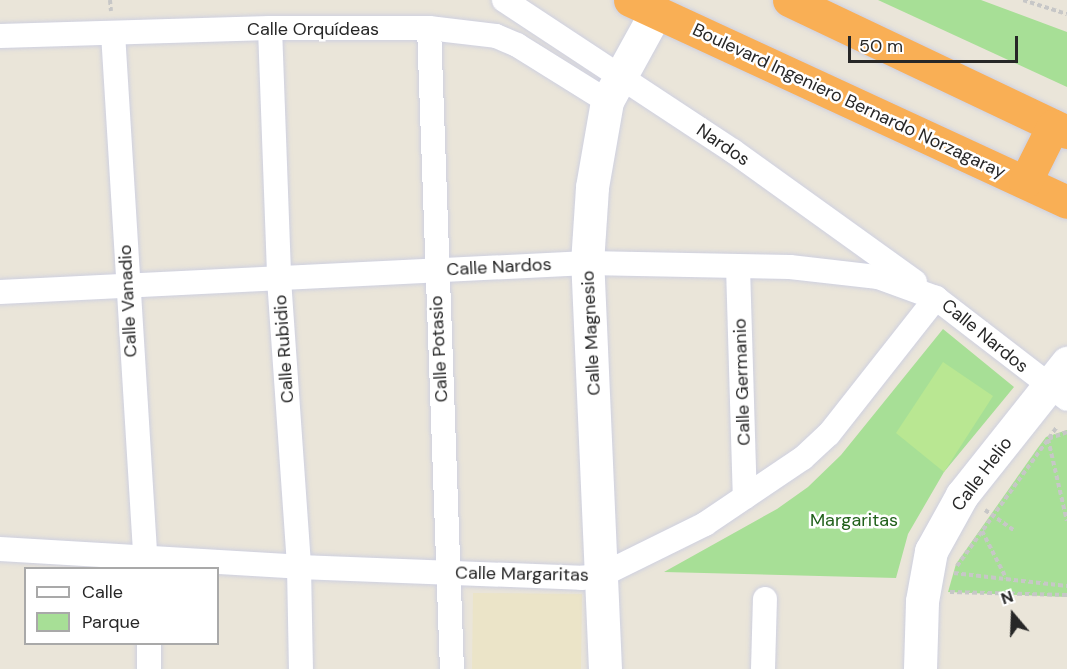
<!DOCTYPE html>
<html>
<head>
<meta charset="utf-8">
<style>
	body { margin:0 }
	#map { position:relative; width:1067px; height:669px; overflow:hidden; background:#eae5d9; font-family:"DM Sans",sans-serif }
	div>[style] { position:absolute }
	.education>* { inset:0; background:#ebe4c8 }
	.green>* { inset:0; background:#a7df96 }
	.pitch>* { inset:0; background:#b9e792 }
	.path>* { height:4px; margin-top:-2px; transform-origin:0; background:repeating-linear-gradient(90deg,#c7c7c7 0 4.5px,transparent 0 7.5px) }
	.roads { filter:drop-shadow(0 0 2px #ced0e0) drop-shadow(0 0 2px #ced0e0) }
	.street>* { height:24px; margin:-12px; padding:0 12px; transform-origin:12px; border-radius:12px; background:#fff }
	.secondary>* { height:33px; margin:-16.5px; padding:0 16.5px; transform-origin:16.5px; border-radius:16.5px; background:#fff }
	.highway>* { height:33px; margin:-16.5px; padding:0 16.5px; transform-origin:16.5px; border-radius:16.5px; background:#f9af55 }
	span { translate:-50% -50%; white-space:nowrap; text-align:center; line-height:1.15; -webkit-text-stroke:5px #fff; paint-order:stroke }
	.street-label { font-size:18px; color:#272727 }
	.park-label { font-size:18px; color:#21611b }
	.legend { position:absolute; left:24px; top:567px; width:195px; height:78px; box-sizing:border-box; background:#fff; border:2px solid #a9a9a9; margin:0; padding:8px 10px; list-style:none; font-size:18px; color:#272727 }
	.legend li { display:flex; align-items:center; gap:12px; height:30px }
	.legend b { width:30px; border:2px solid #a9a9a9 }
	.north { position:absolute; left:983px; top:585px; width:60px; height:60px; -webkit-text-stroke:4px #fff; paint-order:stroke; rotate:341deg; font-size:16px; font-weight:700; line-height:24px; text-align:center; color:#272727 }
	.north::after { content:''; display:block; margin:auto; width:21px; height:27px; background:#272727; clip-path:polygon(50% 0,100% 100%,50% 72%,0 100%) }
	.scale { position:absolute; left:848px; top:36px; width:170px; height:27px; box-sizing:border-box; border:3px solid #272727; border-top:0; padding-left:8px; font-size:18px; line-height:21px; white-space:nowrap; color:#272727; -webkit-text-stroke:4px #fff; paint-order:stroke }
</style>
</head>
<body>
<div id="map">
	<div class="education">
		<i style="clip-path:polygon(473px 593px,582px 594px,581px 669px,472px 669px)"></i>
	</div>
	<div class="green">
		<i style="clip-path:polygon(878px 0,981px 0,1067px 32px,1067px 87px)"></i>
		<i style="clip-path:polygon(943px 329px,1014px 387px,944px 472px,908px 534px,896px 578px,664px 572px,777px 509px,808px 487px,841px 455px)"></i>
		<i style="clip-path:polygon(1067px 430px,1067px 597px,948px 592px,956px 564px,1037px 449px,1046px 437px)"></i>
	</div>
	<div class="pitch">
		<i style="clip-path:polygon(943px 362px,993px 396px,944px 472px,896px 433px)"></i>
	</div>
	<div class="path">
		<i style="left:110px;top:0;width:11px;rotate:85deg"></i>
		<i style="left:1023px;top:0;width:46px;rotate:17.7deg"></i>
		<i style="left:1067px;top:432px;width:20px;rotate:160deg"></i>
		<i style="left:1048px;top:439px;width:84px;rotate:77deg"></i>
		<i style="left:985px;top:510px;width:35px;rotate:35deg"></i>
		<i style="left:982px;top:531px;width:53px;rotate:62.9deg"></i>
		<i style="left:957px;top:566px;width:170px;rotate:-54.3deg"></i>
		<i style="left:954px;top:573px;width:114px;rotate:6.6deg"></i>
		<i style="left:950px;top:592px;width:117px;rotate:1.5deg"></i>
	</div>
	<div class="roads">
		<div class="street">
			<i style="left:504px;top:0;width:274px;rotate:33.4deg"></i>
			<i style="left:733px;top:151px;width:224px;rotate:35.7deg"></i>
			<i style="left:270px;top:28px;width:251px;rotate:87.9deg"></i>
			<i style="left:279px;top:279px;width:289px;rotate:86deg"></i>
			<i style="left:299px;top:567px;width:102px;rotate:88.9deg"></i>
			<i style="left:429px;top:28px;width:641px;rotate:87.95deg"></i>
			<i style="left:113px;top:33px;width:536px;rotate:86.47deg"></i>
			<i style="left:0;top:36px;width:270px;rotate:-1.7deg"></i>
			<i style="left:270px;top:28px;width:159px"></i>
			<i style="left:429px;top:28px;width:67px;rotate:6.8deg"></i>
			<i style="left:496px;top:36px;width:23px;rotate:23deg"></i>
			<i style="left:517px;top:45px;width:106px;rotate:31.9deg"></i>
			<i style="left:738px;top:267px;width:230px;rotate:88.3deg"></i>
			<i style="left:0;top:292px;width:588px;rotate:-2.83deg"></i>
			<i style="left:587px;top:263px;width:203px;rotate:1.1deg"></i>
			<i style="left:790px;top:267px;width:89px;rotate:6.5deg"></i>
			<i style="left:878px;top:277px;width:62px;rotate:19.9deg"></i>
			<i style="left:936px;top:298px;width:165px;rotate:37.6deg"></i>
			<i style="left:0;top:549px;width:300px;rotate:3.4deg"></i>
			<i style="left:299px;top:567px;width:282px;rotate:2.2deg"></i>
			<i style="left:581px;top:578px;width:21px;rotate:-8deg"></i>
			<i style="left:602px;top:575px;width:115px;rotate:-26.3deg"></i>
			<i style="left:705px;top:524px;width:118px;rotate:-34deg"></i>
			<i style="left:803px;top:458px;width:35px;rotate:-43deg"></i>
			<i style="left:829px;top:434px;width:173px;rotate:-51.8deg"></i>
			<i style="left:149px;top:644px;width:25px;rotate:90deg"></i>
			<i style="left:763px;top:669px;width:70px;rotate:-88.4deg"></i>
		</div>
		<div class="secondary">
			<i style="left:605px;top:669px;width:406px;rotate:-92.5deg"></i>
			<i style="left:587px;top:263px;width:76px;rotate:-86.2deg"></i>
			<i style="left:592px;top:187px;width:87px;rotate:-80.1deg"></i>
			<i style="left:607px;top:101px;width:102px;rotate:-61.2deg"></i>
			<i style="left:920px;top:669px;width:68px;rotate:-88.3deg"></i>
			<i style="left:922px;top:601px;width:51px;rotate:-79.8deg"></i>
			<i style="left:931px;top:551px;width:64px;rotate:-61deg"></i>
			<i style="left:962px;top:495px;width:169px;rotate:-51.5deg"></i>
		</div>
		<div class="highway">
			<i style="left:630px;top:0;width:481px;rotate:24.8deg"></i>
			<i style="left:789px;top:0;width:308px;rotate:25.4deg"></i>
			<i style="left:1025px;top:182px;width:63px;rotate:-63.4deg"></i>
		</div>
	</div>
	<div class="street-label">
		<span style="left:313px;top:29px">Calle Orquídeas</span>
		<span style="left:849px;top:101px;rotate:25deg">Boulevard Ingeniero Bernardo Norzagaray</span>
		<span style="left:723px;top:145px;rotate:34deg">Nardos</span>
		<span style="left:499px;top:267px;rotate:-3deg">Calle Nardos</span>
		<span style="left:128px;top:301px;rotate:-93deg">Calle Vanadio</span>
		<span style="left:591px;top:333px;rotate:-93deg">Calle Magnesio</span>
		<span style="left:985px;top:336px;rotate:39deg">Calle Nardos</span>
		<span style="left:284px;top:349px;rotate:-94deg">Calle Rubidio</span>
		<span style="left:439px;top:349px;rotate:-93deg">Calle Potasio</span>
		<span style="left:742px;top:382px;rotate:-92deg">Calle Germanio</span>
		<span style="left:982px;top:474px;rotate:-53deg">Calle Helio</span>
		<span style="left:522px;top:574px;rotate:1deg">Calle Margaritas</span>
	</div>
	<div class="park-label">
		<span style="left:854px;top:520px">Margaritas</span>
	</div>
	<ul class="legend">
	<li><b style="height:8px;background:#fff"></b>Calle</li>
	<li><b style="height:16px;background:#a7df96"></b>Parque</li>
	</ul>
	<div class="north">N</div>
	<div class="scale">50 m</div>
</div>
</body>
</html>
